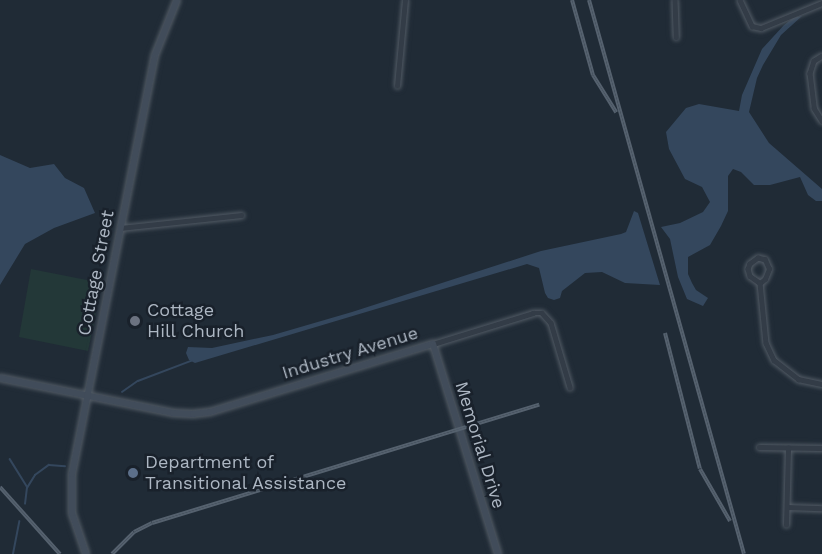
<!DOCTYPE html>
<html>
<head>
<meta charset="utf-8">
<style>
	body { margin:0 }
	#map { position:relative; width:822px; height:554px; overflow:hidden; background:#202b36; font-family:"Work Sans",sans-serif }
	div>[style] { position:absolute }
	.green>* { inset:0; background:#233838 }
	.water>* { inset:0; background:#34475d }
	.stream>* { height:1.5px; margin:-0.75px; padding:0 0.75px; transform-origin:0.75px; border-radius:0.75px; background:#34475d }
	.roads { filter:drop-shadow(0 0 2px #515a64) drop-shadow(0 0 2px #515a64) }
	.street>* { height:4.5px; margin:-2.25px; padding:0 2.25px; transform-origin:2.25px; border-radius:2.25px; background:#333c47 }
	.secondary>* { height:6px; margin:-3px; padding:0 3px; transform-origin:3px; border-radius:3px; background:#414c5a }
	.rail>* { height:4px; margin-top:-2px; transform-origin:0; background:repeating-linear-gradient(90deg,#19212b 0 4.5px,#55616e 0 9px); box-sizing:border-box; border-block:2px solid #55616e }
	.dots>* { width:16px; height:16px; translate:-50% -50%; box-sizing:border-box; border:3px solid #19212b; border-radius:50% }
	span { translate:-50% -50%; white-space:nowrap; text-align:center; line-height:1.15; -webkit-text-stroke:5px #19212b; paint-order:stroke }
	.street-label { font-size:18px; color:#adb7c3 }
	.poi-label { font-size:18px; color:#adb7c3 }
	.left { translate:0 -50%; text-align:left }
</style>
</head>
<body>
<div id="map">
	<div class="green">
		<i style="clip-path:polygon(31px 269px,102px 283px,88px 351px,19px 337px)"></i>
	</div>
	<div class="water">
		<i style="clip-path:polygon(802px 16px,781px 35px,763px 65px,757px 78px,749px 112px,769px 143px,822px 189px,822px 201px,816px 201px,808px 195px,800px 177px,770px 185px,754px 185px,741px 172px,733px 169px,728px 176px,728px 211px,721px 226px,710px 245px,688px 257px,688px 274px,692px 283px,696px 290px,708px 298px,703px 306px,687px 299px,678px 277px,670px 239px,661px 227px,680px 223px,703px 212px,710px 202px,702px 187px,685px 179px,669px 149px,666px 132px,686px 108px,699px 104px,739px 111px,742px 95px,762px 49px,784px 25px,793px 18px)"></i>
		<i style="clip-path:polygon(0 155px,30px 168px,54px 164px,65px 178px,84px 188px,95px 213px,54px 228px,25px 244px,0 285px)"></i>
		<i style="clip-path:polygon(634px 211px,638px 213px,660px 285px,625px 283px,602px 272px,585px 273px,562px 291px,560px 298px,554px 300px,548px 298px,545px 293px,539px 268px,527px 264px,195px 363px,189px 360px,186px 353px,188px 347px,212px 348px,273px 335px,352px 312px,541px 251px,621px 234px,626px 232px)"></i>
	</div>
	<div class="stream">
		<i style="left:122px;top:392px;width:19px;rotate:-35deg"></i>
		<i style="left:138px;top:381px;width:57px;rotate:-20.7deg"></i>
		<i style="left:10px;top:459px;width:32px;rotate:58deg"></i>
		<i style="left:25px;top:504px;width:16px;rotate:-83deg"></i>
		<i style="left:27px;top:488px;width:15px;rotate:-58deg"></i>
		<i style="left:35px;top:475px;width:17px;rotate:-36deg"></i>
		<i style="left:49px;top:465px;width:16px;rotate:4deg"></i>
		<i style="left:13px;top:554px;width:33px;rotate:-79deg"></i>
	</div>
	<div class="roads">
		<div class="street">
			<i style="left:675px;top:0;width:37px;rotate:88deg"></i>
			<i style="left:740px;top:0;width:29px;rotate:65deg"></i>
			<i style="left:752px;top:26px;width:9px;rotate:13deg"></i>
			<i style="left:761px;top:28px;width:66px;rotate:-22.3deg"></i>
			<i style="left:822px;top:56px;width:9px;rotate:148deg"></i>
			<i style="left:814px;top:61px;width:13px;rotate:108deg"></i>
			<i style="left:810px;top:73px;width:35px;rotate:83deg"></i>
			<i style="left:814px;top:108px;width:15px;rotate:58deg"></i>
			<i style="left:397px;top:86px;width:86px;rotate:-84.7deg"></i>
			<i style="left:120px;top:228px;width:122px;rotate:-6.1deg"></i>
			<i style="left:760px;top:283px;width:6px;rotate:-39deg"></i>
			<i style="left:765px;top:279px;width:11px;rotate:-68deg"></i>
			<i style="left:769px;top:269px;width:10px;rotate:-114deg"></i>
			<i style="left:765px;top:260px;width:7px;rotate:-164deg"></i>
			<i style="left:758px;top:258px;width:10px;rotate:143deg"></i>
			<i style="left:750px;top:264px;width:5px;rotate:112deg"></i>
			<i style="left:748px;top:269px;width:7px;rotate:74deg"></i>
			<i style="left:750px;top:276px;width:12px;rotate:35deg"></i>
			<i style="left:760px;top:283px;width:60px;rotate:84.3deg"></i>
			<i style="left:766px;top:343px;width:19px;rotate:65deg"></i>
			<i style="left:774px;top:360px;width:31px;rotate:38deg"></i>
			<i style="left:798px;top:379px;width:25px;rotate:12deg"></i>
			<i style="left:433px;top:344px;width:105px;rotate:-17.2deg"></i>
			<i style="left:533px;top:313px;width:9px"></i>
			<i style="left:542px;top:313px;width:13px;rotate:48deg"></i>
			<i style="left:551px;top:323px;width:67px;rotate:73.5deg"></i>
			<i style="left:759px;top:447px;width:63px;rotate:0.9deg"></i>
			<i style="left:787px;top:507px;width:35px;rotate:2deg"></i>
			<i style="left:786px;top:525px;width:77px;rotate:-88.5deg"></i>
		</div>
		<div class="secondary">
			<i style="left:0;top:378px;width:177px;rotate:11.4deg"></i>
			<i style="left:173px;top:413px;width:20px;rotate:3deg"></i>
			<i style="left:193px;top:414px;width:17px;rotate:-7deg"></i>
			<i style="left:210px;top:412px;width:233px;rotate:-17deg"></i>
			<i style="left:433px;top:344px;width:220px;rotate:72.8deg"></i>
			<i style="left:86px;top:554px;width:43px;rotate:-108.9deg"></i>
			<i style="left:72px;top:513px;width:39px;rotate:-90deg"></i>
			<i style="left:72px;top:474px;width:427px;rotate:-78.8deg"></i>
			<i style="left:155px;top:55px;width:59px;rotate:-68.2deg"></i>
		</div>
	</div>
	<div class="rail">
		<i style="left:572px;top:0;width:78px;rotate:74.4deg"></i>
		<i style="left:593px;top:75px;width:44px;rotate:58.1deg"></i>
		<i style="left:589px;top:0;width:575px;rotate:74.37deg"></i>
		<i style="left:665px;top:333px;width:140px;rotate:75.6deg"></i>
		<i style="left:700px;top:469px;width:60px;rotate:60deg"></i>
		<i style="left:0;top:487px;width:90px;rotate:48.2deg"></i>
		<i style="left:112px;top:554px;width:31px;rotate:-45deg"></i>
		<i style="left:134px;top:532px;width:20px;rotate:-27deg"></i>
		<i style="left:152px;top:523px;width:405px;rotate:-17deg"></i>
	</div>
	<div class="dots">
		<i style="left:135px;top:321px;background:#6b7280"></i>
		<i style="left:133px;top:473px;background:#5c6f8a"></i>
	</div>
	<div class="street-label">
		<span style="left:96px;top:273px;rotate:-79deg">Cottage Street</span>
		<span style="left:350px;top:353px;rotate:-17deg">Industry Avenue</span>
		<span style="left:480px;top:445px;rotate:73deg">Memorial Drive</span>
	</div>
	<div class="poi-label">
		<span class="left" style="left:147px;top:321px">Cottage<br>Hill Church</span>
		<span class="left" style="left:145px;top:473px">Department of<br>Transitional Assistance</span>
	</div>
</div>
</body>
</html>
